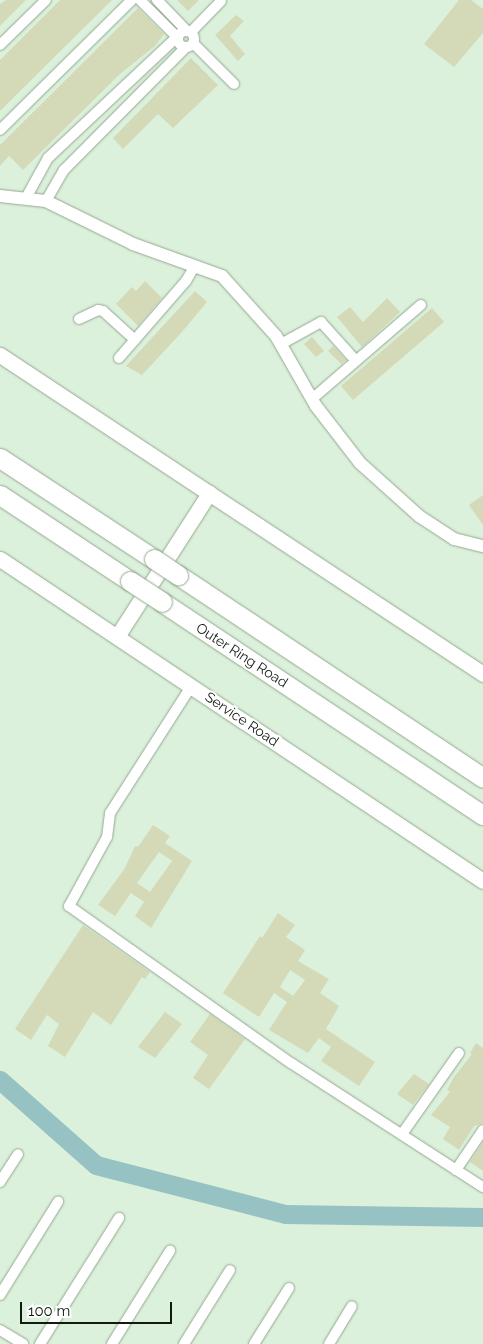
<!DOCTYPE html>
<html>
<head>
<meta charset="utf-8">
<style>
	body { margin:0 }
	#map { position:relative; width:483px; height:1344px; overflow:hidden; background:#dcf1db; font-family:Raleway,sans-serif }
	div>[style] { position:absolute }
	.river>* { height:19px; margin:-9.5px; padding:0 9.5px; transform-origin:9.5px; border-radius:9.5px; background:#97c2c4 }
	.building>* { inset:0; background:#d4dab8 }
	.roads { filter:drop-shadow(0 0 1px #94a792) drop-shadow(0 0 1px #94a792) }
	.minor>* { height:10px; margin:-5px; padding:0 5px; transform-origin:5px; border-radius:5px; background:#fff }
	.minor>.ring { margin:-5px; padding:0; box-sizing:content-box; background:none; border:10px solid #fff; border-radius:50% }
	.tertiary>* { height:12px; margin:-6px; padding:0 6px; transform-origin:6px; border-radius:6px; background:#fff }
	.secondary>* { height:15px; margin:-7.5px; padding:0 7.5px; transform-origin:7.5px; border-radius:7.5px; background:#fff }
	.motorway>* { height:19px; margin:-9.5px; padding:0 9.5px; transform-origin:9.5px; border-radius:9.5px; background:#fff }
	.bridges { filter:drop-shadow(0 0 1px #94a792) drop-shadow(0 0 1px #94a792) }
	.motorway-bridge>* { height:19px; margin:-9.5px; padding:0 9.5px; transform-origin:9.5px; border-radius:9.5px; background:#fff }
	span { translate:-50% -50%; white-space:nowrap; text-align:center; line-height:1.15; -webkit-text-stroke:4px #fff; paint-order:stroke }
	.street-label { font-size:14px; color:#111911 }
	.scale { position:absolute; left:20px; top:1302px; width:152px; height:22px; box-sizing:border-box; border:2px solid #111911; border-top:0; padding-left:6px; font-size:15px; line-height:18px; white-space:nowrap; color:#111911; -webkit-text-stroke:4px #fff; paint-order:stroke }
</style>
</head>
<body>
<div id="map">
	<div class="river">
		<i style="left:0;top:1080px;width:128px;rotate:41.5deg"></i>
		<i style="left:96px;top:1165px;width:195px;rotate:14.5deg"></i>
		<i style="left:285px;top:1214px;width:198px;rotate:0.9deg"></i>
	</div>
	<div class="building">
		<i style="clip-path:polygon(6px 0,26px 0,0 26px,0 4px)"></i>
		<i style="clip-path:polygon(60px 0,112px 0,0 111px,0 60px)"></i>
		<i style="clip-path:polygon(177px 0,199px 0,188px 11px)"></i>
		<i style="clip-path:polygon(459px 0,471px 0,483px 9px,483px 33px,454px 67px,424px 44px)"></i>
		<i style="clip-path:polygon(138px 8px,164px 34px,155px 46px,120px 74px,23px 170px,9px 156px,0 166px,0 145px)"></i>
		<i style="clip-path:polygon(236px 15px,244px 21px,230px 36px,245px 54px,238px 61px,215px 35px)"></i>
		<i style="clip-path:polygon(191px 58px,218px 85px,173px 128px,158px 114px,123px 149px,113px 138px)"></i>
		<i style="clip-path:polygon(145px 281px,162px 298px,138px 326px,116px 304px,132px 287px,136px 291px)"></i>
		<i style="clip-path:polygon(195px 291px,207px 302px,182px 332px,142px 375px,126px 366px)"></i>
		<i style="clip-path:polygon(387px 298px,400px 312px,362px 347px,337px 317px,350px 307px,363px 322px)"></i>
		<i style="clip-path:polygon(432px 308px,444px 322px,353px 400px,341px 386px)"></i>
		<i style="clip-path:polygon(312px 337px,324px 351px,316px 357px,304px 344px)"></i>
		<i style="clip-path:polygon(333px 346px,346px 360px,341px 364px,328px 351px)"></i>
		<i style="clip-path:polygon(483px 495px,483px 525px,469px 505px)"></i>
		<i style="clip-path:polygon(evenodd,153px 825px,170px 836px,165px 843px,192px 861px,151px 928px,135px 916px,144px 902px,131px 893px,115px 916px,98px 905px,125px 868px,135px 846px,138px 847px,153px 825px,159px 852px,172px 861px,150px 892px,137px 883px,159px 852px)"></i>
		<i style="clip-path:polygon(evenodd,278px 913px,295px 925px,286px 937px,305px 950px,298px 961px,329px 979px,320px 993px,339px 1006px,326px 1029px,375px 1062px,359px 1086px,321px 1061px,331px 1047px,319px 1038px,308px 1053px,269px 1030px,287px 1002px,274px 993px,259px 1017px,223px 993px,260px 936px,262px 938px,278px 913px,290px 970px,305px 980px,293px 996px,280px 987px,290px 970px)"></i>
		<i style="clip-path:polygon(83px 925px,150px 972px,145px 979px,142px 977px,111px 1025px,93px 1012px,65px 1057px,48px 1046px,59px 1024px,47px 1015px,31px 1040px,15px 1029px)"></i>
		<i style="clip-path:polygon(165px 1012px,182px 1024px,155px 1058px,138px 1047px)"></i>
		<i style="clip-path:polygon(210px 1014px,245px 1039px,209px 1089px,193px 1078px,208px 1055px,190px 1042px)"></i>
		<i style="clip-path:polygon(476px 1043px,483px 1048px,483px 1123px,474px 1126px,459px 1150px,443px 1139px,450px 1127px,431px 1115px,450px 1092px,447px 1090px,454px 1077px,472px 1054px,470px 1053px)"></i>
		<i style="clip-path:polygon(414px 1074px,429px 1084px,413px 1105px,397px 1094px)"></i>
		<i style="clip-path:polygon(483px 1142px,483px 1171px,470px 1162px)"></i>
	</div>
	<div class="roads">
		<div class="minor">
			<i style="left:157px;top:0;width:42px;rotate:46deg"></i>
			<i class="ring" style="left:178px;top:31px;width:6px;height:6px"></i>
			<i style="left:191px;top:32px;width:43px;rotate:-45.9deg"></i>
			<i style="left:193px;top:43px;width:58px;rotate:45deg"></i>
			<i style="left:0;top:45px;width:64px;rotate:-44.4deg"></i>
			<i style="left:0;top:130px;width:185px;rotate:-44.6deg"></i>
			<i style="left:26px;top:198px;width:46px;rotate:-61.2deg"></i>
			<i style="left:48px;top:158px;width:177px;rotate:-43.2deg"></i>
			<i style="left:177px;top:37px;width:52px;rotate:-135deg"></i>
			<i style="left:46px;top:201px;width:36px;rotate:-60deg"></i>
			<i style="left:64px;top:170px;width:173px;rotate:-45.2deg"></i>
			<i style="left:79px;top:319px;width:21px;rotate:-25deg"></i>
			<i style="left:98px;top:310px;width:5px;rotate:11deg"></i>
			<i style="left:103px;top:311px;width:43px;rotate:42.2deg"></i>
			<i style="left:281px;top:344px;width:46px;rotate:-28.8deg"></i>
			<i style="left:321px;top:322px;width:52px;rotate:48.1deg"></i>
			<i style="left:119px;top:358px;width:102px;rotate:-49deg"></i>
			<i style="left:186px;top:281px;width:16px;rotate:-60deg"></i>
			<i style="left:312px;top:399px;width:144px;rotate:-40.8deg"></i>
			<i style="left:192px;top:685px;width:152px;rotate:122.6deg"></i>
			<i style="left:110px;top:813px;width:24px;rotate:97deg"></i>
			<i style="left:107px;top:837px;width:79px;rotate:118.8deg"></i>
			<i style="left:69px;top:906px;width:272px;rotate:35.3deg"></i>
			<i style="left:291px;top:1063px;width:229px;rotate:32.9deg"></i>
			<i style="left:402px;top:1134px;width:99px;rotate:-54.9deg"></i>
			<i style="left:456px;top:1170px;width:48px;rotate:-56deg"></i>
			<i style="left:0;top:1182px;width:33px;rotate:-57deg"></i>
			<i style="left:0;top:1295px;width:110px;rotate:-58.1deg"></i>
			<i style="left:0;top:1330px;width:27px;rotate:31deg"></i>
			<i style="left:40px;top:1344px;width:149px;rotate:-57.9deg"></i>
			<i style="left:112px;top:1344px;width:110px;rotate:-58.1deg"></i>
			<i style="left:184px;top:1344px;width:87px;rotate:-58.1deg"></i>
			<i style="left:254px;top:1344px;width:66px;rotate:-58deg"></i>
			<i style="left:329px;top:1344px;width:44px;rotate:-58.8deg"></i>
		</div>
		<div class="tertiary">
			<i style="left:0;top:196px;width:46px;rotate:6.2deg"></i>
			<i style="left:46px;top:201px;width:97px;rotate:26.3deg"></i>
			<i style="left:133px;top:244px;width:95px;rotate:19.8deg"></i>
			<i style="left:222px;top:276px;width:81px;rotate:48deg"></i>
			<i style="left:276px;top:336px;width:81px;rotate:60.3deg"></i>
			<i style="left:316px;top:406px;width:72px;rotate:52.3deg"></i>
			<i style="left:360px;top:463px;width:79px;rotate:41.9deg"></i>
			<i style="left:419px;top:516px;width:42px;rotate:33.3deg"></i>
			<i style="left:454px;top:539px;width:30px;rotate:14deg"></i>
		</div>
		<div class="secondary">
			<i style="left:0;top:355px;width:579px;rotate:33.44deg"></i>
			<i style="left:0;top:559px;width:580px;rotate:33.69deg"></i>
			<i style="left:118px;top:635px;width:169px;rotate:-57.3deg"></i>
		</div>
		<div class="motorway">
			<i style="left:0;top:458px;width:184px;rotate:33.3deg"></i>
			<i style="left:0;top:495px;width:156px;rotate:33.5deg"></i>
			<i style="left:178px;top:575px;width:366px;rotate:33.6deg"></i>
			<i style="left:162px;top:602px;width:385px;rotate:33.6deg"></i>
		</div>
	</div>
	<div class="bridges">
		<div class="motorway-bridge">
			<i style="left:154px;top:559px;width:29px;rotate:34deg"></i>
			<i style="left:130px;top:581px;width:38px;rotate:33deg"></i>
		</div>
	</div>
	<div class="street-label">
		<span style="left:242px;top:655px;rotate:33deg">Outer Ring Road</span>
		<span style="left:242px;top:719px;rotate:34deg">Service Road</span>
	</div>
	<div class="scale">100 m</div>
</div>
</body>
</html>
